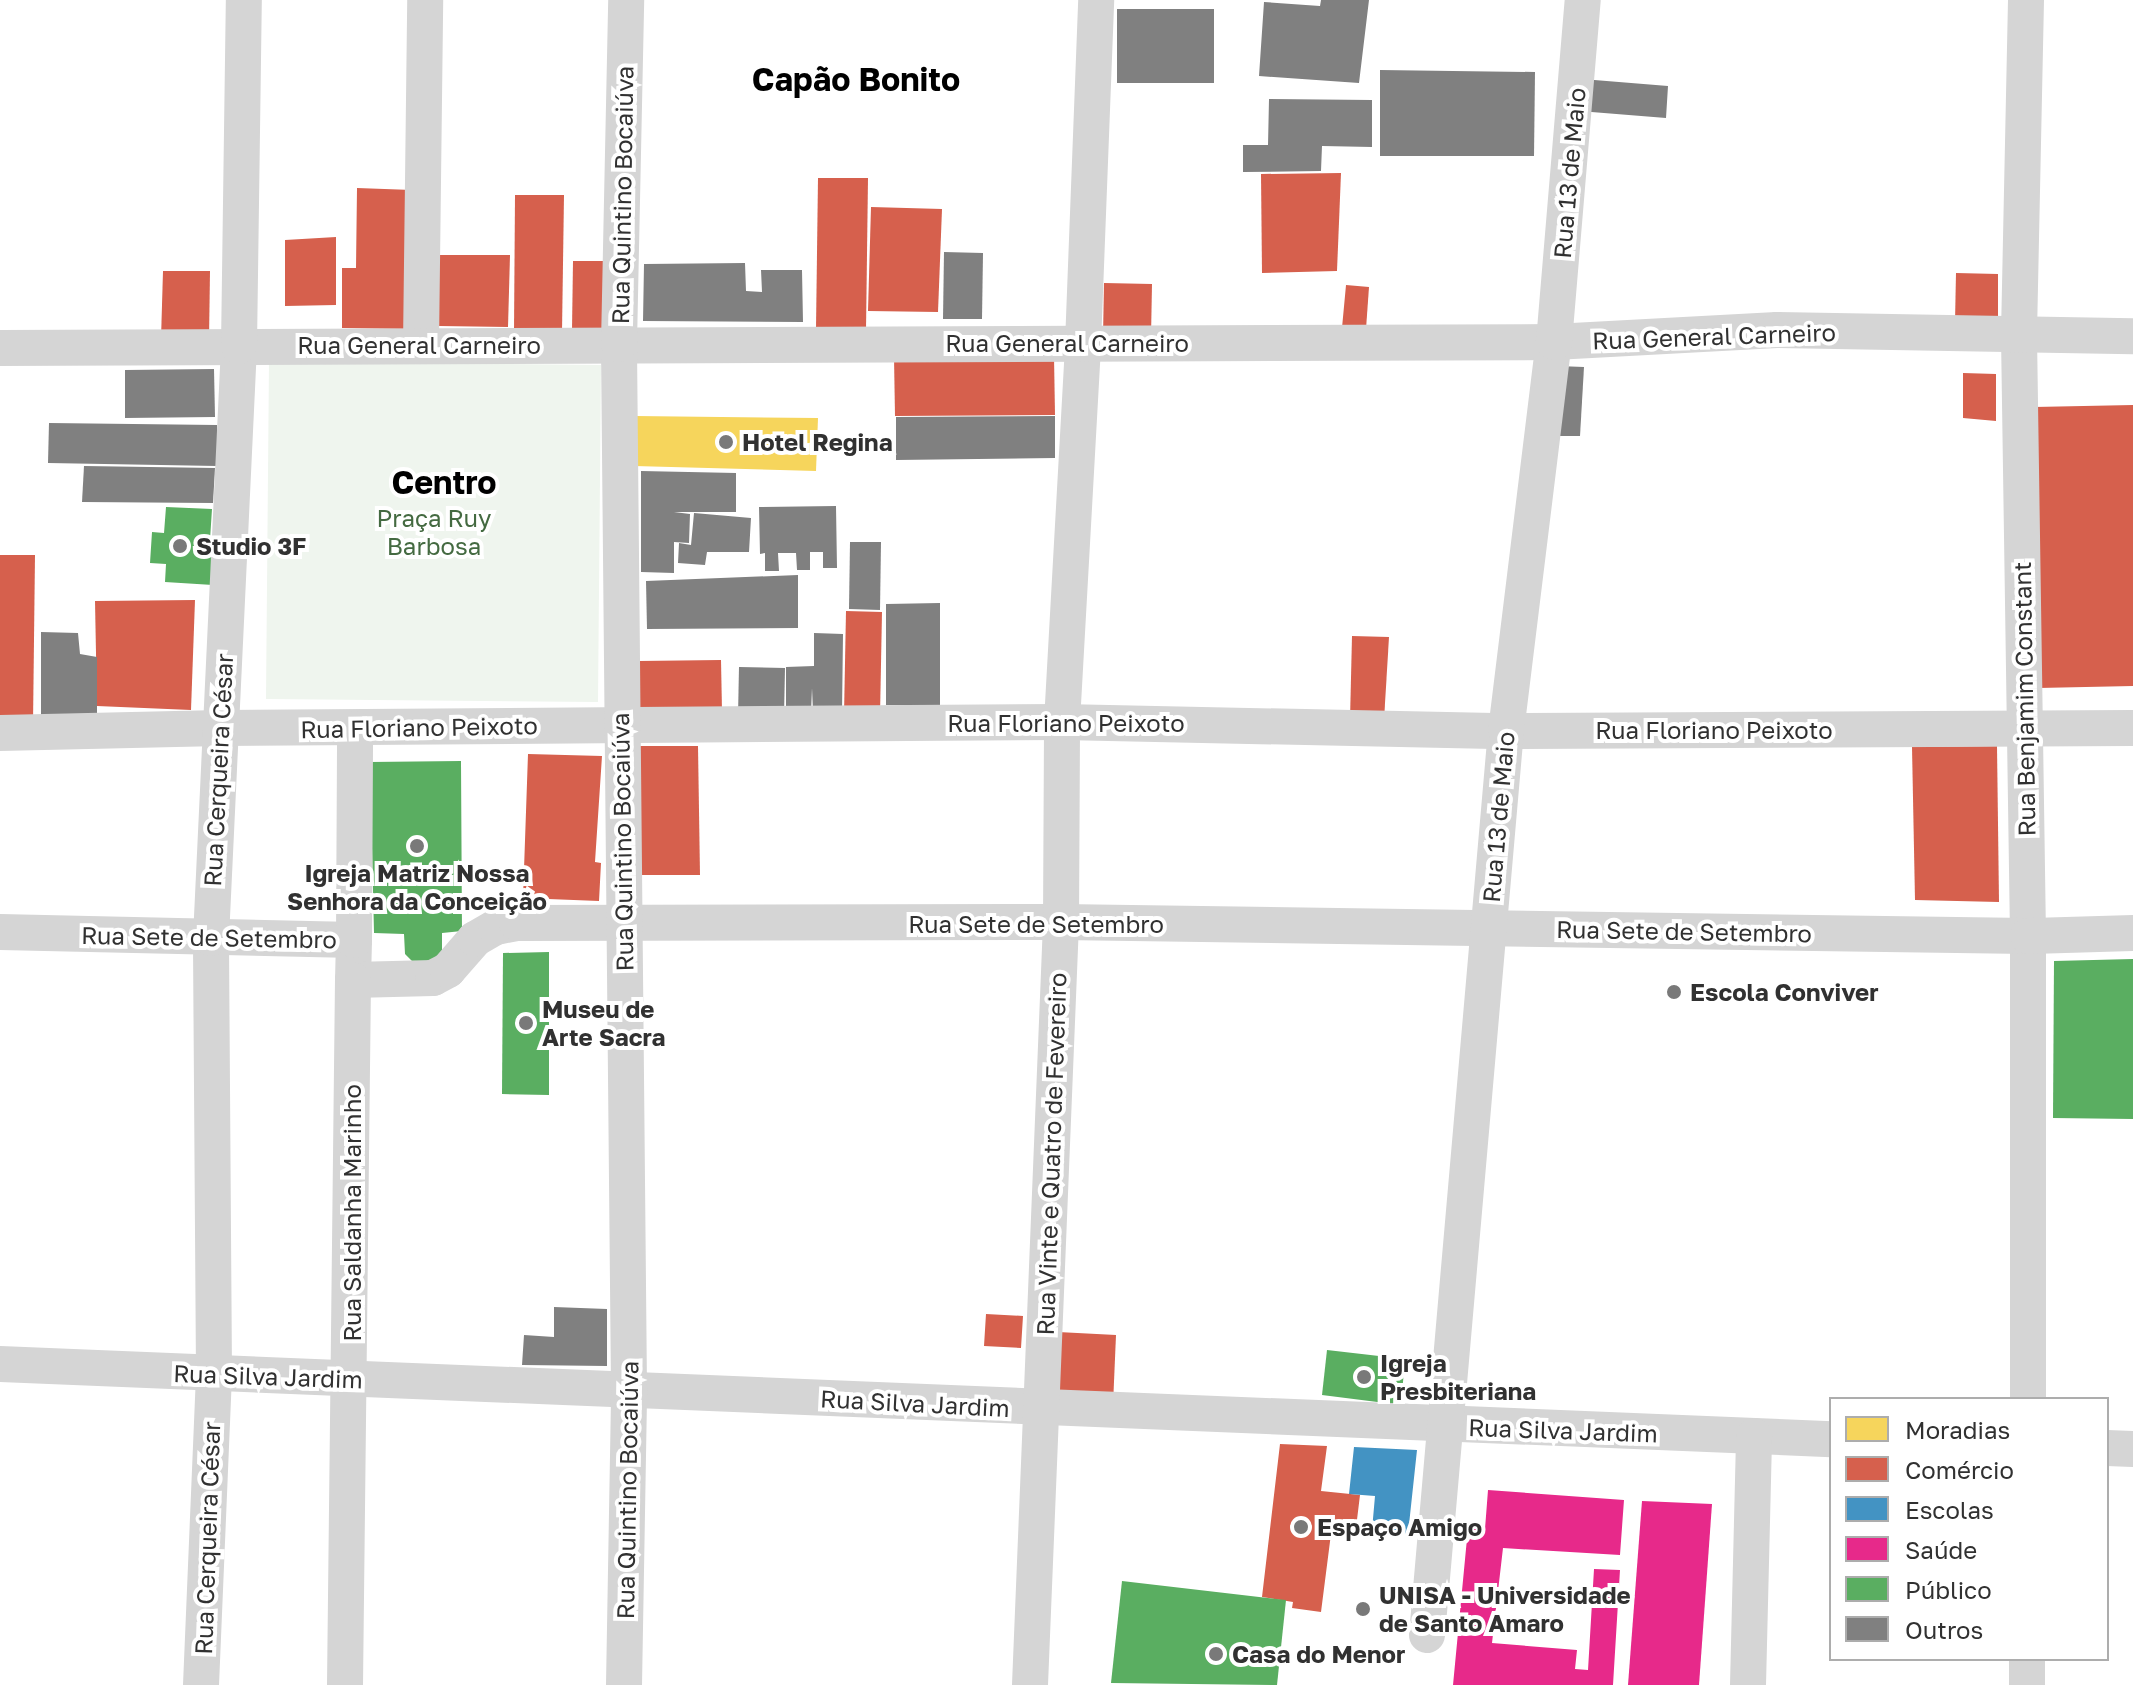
<!DOCTYPE html>
<html>
<head>
<meta charset="utf-8">
<style>
	body { margin:0 }
	#map { position:relative; width:2133px; height:1685px; overflow:hidden; background:#fff; font-family:"Golos Text",sans-serif }
	div>[style] { position:absolute }
	.green>* { inset:0; background:#eff5ee }
	.homes>* { inset:0; background:#f6d55c }
	.shops>* { inset:0; background:#d6604d }
	.schools>* { inset:0; background:#4393c3 }
	.health>* { inset:0; background:#e7298a }
	.public>* { inset:0; background:#5aae61 }
	.building>* { inset:0; background:#808080 }
	.minor>* { height:36px; margin:-18px; padding:0 18px; transform-origin:18px; border-radius:18px; background:#d5d5d5 }
	.dots>* { width:22px; height:22px; translate:-50% -50%; box-sizing:border-box; border:4px solid #fff; border-radius:50% }
	span { translate:-50% -50%; white-space:nowrap; text-align:center; line-height:1.15; -webkit-text-stroke:8px #fff; paint-order:stroke }
	.street-label { font-size:24px; color:#313131 }
	.poi-label { font-size:24px; color:#313131; font-weight:700 }
	.left { translate:0 -50%; text-align:left }
	.park-label { font-size:24px; color:#446a41 }
	.district-label { font-size:32px; color:#000; font-weight:700 }
	.legend { position:absolute; left:1829px; top:1397px; width:280px; height:264px; box-sizing:border-box; background:#fff; border:2px solid #adadad; margin:0; padding:10px 14px; list-style:none; font-size:24px; color:#313131 }
	.legend li { display:flex; align-items:center; gap:16px; height:40px }
	.legend b { width:40px; border:2px solid #adadad }
</style>
</head>
<body>
<div id="map">
	<div class="green">
		<i style="clip-path:polygon(269px 361px,601px 365px,598px 702px,266px 699px)"></i>
	</div>
	<div class="homes">
		<i style="clip-path:polygon(635px 416px,818px 418px,816px 471px,634px 466px)"></i>
	</div>
	<div class="shops">
		<i style="clip-path:polygon(1341px 173px,1337px 271px,1262px 273px,1261px 174px)"></i>
		<i style="clip-path:polygon(818px 178px,868px 178px,866px 330px,816px 329px)"></i>
		<i style="clip-path:polygon(357px 188px,412px 190px,410px 329px,342px 328px,342px 268px,356px 268px)"></i>
		<i style="clip-path:polygon(515px 195px,564px 195px,562px 332px,514px 331px)"></i>
		<i style="clip-path:polygon(871px 207px,942px 209px,938px 312px,868px 311px)"></i>
		<i style="clip-path:polygon(336px 237px,336px 305px,285px 306px,285px 240px)"></i>
		<i style="clip-path:polygon(439px 255px,510px 255px,508px 327px,439px 326px)"></i>
		<i style="clip-path:polygon(573px 261px,612px 261px,611px 331px,572px 330px)"></i>
		<i style="clip-path:polygon(163px 271px,210px 271px,209px 340px,161px 339px)"></i>
		<i style="clip-path:polygon(1956px 273px,1998px 274px,1998px 325px,1955px 322px)"></i>
		<i style="clip-path:polygon(1104px 283px,1152px 284px,1151px 337px,1103px 336px)"></i>
		<i style="clip-path:polygon(1346px 285px,1369px 287px,1366px 329px,1342px 328px)"></i>
		<i style="clip-path:polygon(1054px 356px,1055px 415px,895px 416px,894px 357px)"></i>
		<i style="clip-path:polygon(1963px 373px,1996px 374px,1996px 421px,1963px 418px)"></i>
		<i style="clip-path:polygon(2133px 405px,2133px 686px,2038px 688px,2034px 407px)"></i>
		<i style="clip-path:polygon(0 555px,35px 555px,33px 724px,0 724px)"></i>
		<i style="clip-path:polygon(195px 600px,191px 710px,97px 706px,95px 601px)"></i>
		<i style="clip-path:polygon(846px 611px,882px 612px,880px 716px,844px 715px)"></i>
		<i style="clip-path:polygon(1352px 636px,1389px 637px,1384px 720px,1350px 720px)"></i>
		<i style="clip-path:polygon(721px 660px,722px 711px,639px 713px,639px 661px)"></i>
		<i style="clip-path:polygon(640px 746px,698px 746px,700px 875px,641px 875px)"></i>
		<i style="clip-path:polygon(1997px 746px,1999px 902px,1915px 900px,1912px 747px)"></i>
		<i style="clip-path:polygon(528px 754px,602px 756px,595px 862px,601px 863px,599px 901px,523px 898px)"></i>
		<i style="clip-path:polygon(986px 1314px,1023px 1316px,1021px 1348px,984px 1346px)"></i>
		<i style="clip-path:polygon(1058px 1332px,1116px 1335px,1113px 1405px,1055px 1403px)"></i>
		<i style="clip-path:polygon(1280px 1444px,1327px 1446px,1321px 1491px,1360px 1495px,1356px 1528px,1332px 1526px,1321px 1612px,1292px 1608px,1293px 1602px,1262px 1597px)"></i>
	</div>
	<div class="schools">
		<i style="clip-path:polygon(1354px 1447px,1417px 1450px,1408px 1534px,1372px 1530px,1375px 1496px,1349px 1494px)"></i>
	</div>
	<div class="health">
		<i style="clip-path:polygon(1488px 1490px,1624px 1500px,1620px 1555px,1503px 1548px,1492px 1643px,1577px 1650px,1575px 1669px,1588px 1670px,1594px 1569px,1620px 1570px,1613px 1685px,1453px 1685px,1468px 1528px,1485px 1529px)"></i>
		<i style="clip-path:polygon(1642px 1501px,1712px 1504px,1699px 1685px,1628px 1685px)"></i>
	</div>
	<div class="public">
		<i style="clip-path:polygon(166px 507px,212px 509px,209px 555px,215px 555px,213px 585px,165px 582px,166px 564px,150px 563px,152px 532px,164px 533px)"></i>
		<i style="clip-path:polygon(461px 761px,462px 931px,442px 933px,442px 951px,437px 963px,415px 964px,405px 954px,404px 934px,374px 933px,370px 762px)"></i>
		<i style="clip-path:polygon(549px 952px,549px 1095px,502px 1094px,503px 953px)"></i>
		<i style="clip-path:polygon(2133px 959px,2133px 1119px,2053px 1118px,2054px 961px)"></i>
		<i style="clip-path:polygon(1327px 1350px,1405px 1359px,1401px 1405px,1322px 1395px)"></i>
		<i style="clip-path:polygon(1122px 1581px,1286px 1600px,1277px 1685px,1111px 1683px)"></i>
	</div>
	<div class="building">
		<i style="clip-path:polygon(1321px 0,1369px 0,1359px 83px,1259px 76px,1264px 2px,1320px 6px)"></i>
		<i style="clip-path:polygon(1117px 9px,1214px 9px,1214px 83px,1117px 83px)"></i>
		<i style="clip-path:polygon(1380px 70px,1535px 72px,1534px 156px,1380px 156px)"></i>
		<i style="clip-path:polygon(1582px 79px,1668px 86px,1666px 118px,1579px 111px)"></i>
		<i style="clip-path:polygon(1269px 99px,1372px 100px,1372px 147px,1322px 146px,1321px 171px,1243px 172px,1243px 145px,1268px 145px)"></i>
		<i style="clip-path:polygon(944px 252px,983px 253px,982px 319px,943px 319px)"></i>
		<i style="clip-path:polygon(745px 263px,746px 291px,762px 292px,761px 270px,802px 270px,803px 322px,643px 321px,644px 264px)"></i>
		<i style="clip-path:polygon(1558px 366px,1584px 367px,1580px 436px,1551px 436px)"></i>
		<i style="clip-path:polygon(214px 369px,215px 417px,125px 418px,125px 370px)"></i>
		<i style="clip-path:polygon(1055px 416px,1055px 458px,896px 460px,896px 417px)"></i>
		<i style="clip-path:polygon(49px 423px,217px 425px,217px 466px,48px 463px)"></i>
		<i style="clip-path:polygon(84px 466px,215px 468px,213px 503px,82px 502px)"></i>
		<i style="clip-path:polygon(641px 471px,736px 473px,736px 512px,674px 512px,690px 514px,689px 543px,674px 542px,674px 573px,641px 572px)"></i>
		<i style="clip-path:polygon(836px 506px,837px 568px,823px 568px,823px 552px,810px 552px,810px 570px,797px 570px,796px 553px,778px 553px,779px 571px,765px 571px,765px 553px,760px 554px,759px 507px)"></i>
		<i style="clip-path:polygon(694px 513px,751px 518px,749px 552px,707px 552px,705px 565px,678px 563px,679px 543px,691px 545px)"></i>
		<i style="clip-path:polygon(850px 542px,881px 542px,880px 610px,849px 609px)"></i>
		<i style="clip-path:polygon(798px 575px,798px 628px,647px 629px,646px 581px)"></i>
		<i style="clip-path:polygon(940px 603px,940px 705px,886px 705px,886px 604px)"></i>
		<i style="clip-path:polygon(41px 632px,78px 633px,80px 654px,97px 657px,97px 716px,41px 718px)"></i>
		<i style="clip-path:polygon(814px 633px,843px 634px,842px 713px,813px 712px,812px 688px,811px 713px,786px 713px,786px 667px,814px 666px)"></i>
		<i style="clip-path:polygon(739px 667px,785px 668px,784px 716px,738px 716px)"></i>
		<i style="clip-path:polygon(554px 1307px,607px 1309px,607px 1366px,522px 1365px,524px 1335px,554px 1337px)"></i>
	</div>
	<div class="minor">
		<i style="left:2026px;top:0;width:336px;rotate:91.2deg"></i>
		<i style="left:2019px;top:336px;width:600px;rotate:89.14deg"></i>
		<i style="left:2028px;top:936px;width:463px;rotate:90deg"></i>
		<i style="left:421px;top:345px;width:345px;rotate:-89.3deg"></i>
		<i style="left:0;top:348px;width:1554px;rotate:-0.22deg"></i>
		<i style="left:1554px;top:342px;width:223px;rotate:-3.1deg"></i>
		<i style="left:1777px;top:330px;width:356px;rotate:1deg"></i>
		<i style="left:0;top:733px;width:220px;rotate:-1.3deg"></i>
		<i style="left:220px;top:728px;width:842px;rotate:-0.41deg"></i>
		<i style="left:1062px;top:722px;width:444px;rotate:1.2deg"></i>
		<i style="left:1506px;top:731px;width:627px;rotate:-0.27deg"></i>
		<i style="left:0;top:932px;width:354px;rotate:1.3deg"></i>
		<i style="left:354px;top:940px;width:40px;rotate:91.4deg"></i>
		<i style="left:353px;top:980px;width:80px;rotate:-1.4deg"></i>
		<i style="left:433px;top:978px;width:17px;rotate:-28deg"></i>
		<i style="left:448px;top:970px;width:41px;rotate:-48.9deg"></i>
		<i style="left:475px;top:939px;width:24px;rotate:-30deg"></i>
		<i style="left:496px;top:927px;width:21px;rotate:-11deg"></i>
		<i style="left:517px;top:923px;width:544px;rotate:-0.11deg"></i>
		<i style="left:1061px;top:922px;width:967px;rotate:0.83deg"></i>
		<i style="left:2028px;top:936px;width:105px;rotate:-1.6deg"></i>
		<i style="left:354px;top:940px;width:211px;rotate:-89.7deg"></i>
		<i style="left:0;top:1364px;width:1833px;rotate:2.35deg"></i>
		<i style="left:2107px;top:1448px;width:26px;rotate:2deg"></i>
		<i style="left:1427px;top:1635px;width:907px;rotate:-85.01deg"></i>
		<i style="left:1506px;top:731px;width:392px;rotate:-83deg"></i>
		<i style="left:1554px;top:342px;width:343px;rotate:-85.2deg"></i>
		<i style="left:201px;top:1685px;width:311px;rotate:-87.6deg"></i>
		<i style="left:214px;top:1374px;width:436px;rotate:-90.4deg"></i>
		<i style="left:211px;top:938px;width:593px;rotate:-87.29deg"></i>
		<i style="left:239px;top:346px;width:346px;rotate:-89.2deg"></i>
		<i style="left:345px;top:1685px;width:705px;rotate:-89.35deg"></i>
		<i style="left:624px;top:1685px;width:296px;rotate:-89deg"></i>
		<i style="left:629px;top:1389px;width:1045px;rotate:-90.55deg"></i>
		<i style="left:619px;top:344px;width:344px;rotate:-88.8deg"></i>
		<i style="left:1030px;top:1685px;width:764px;rotate:-87.67deg"></i>
		<i style="left:1061px;top:922px;width:200px;rotate:-89.7deg"></i>
		<i style="left:1062px;top:722px;width:379px;rotate:-86.8deg"></i>
		<i style="left:1083px;top:344px;width:344px;rotate:-87.8deg"></i>
		<i style="left:1748px;top:1685px;width:249px;rotate:-88.6deg"></i>
		<i style="left:2027px;top:1685px;width:26px;rotate:-90deg"></i>
	</div>
	<div class="dots">
		<i style="left:726px;top:442px;background:#797979"></i>
		<i style="left:180px;top:546px;background:#797979"></i>
		<i style="left:417px;top:846px;background:#797979"></i>
		<i style="left:1674px;top:992px;background:#797979"></i>
		<i style="left:526px;top:1023px;background:#797979"></i>
		<i style="left:1364px;top:1377px;background:#797979"></i>
		<i style="left:1301px;top:1527px;background:#797979"></i>
		<i style="left:1363px;top:1609px;background:#797979"></i>
		<i style="left:1216px;top:1654px;background:#797979"></i>
	</div>
	<div class="street-label">
		<span style="left:1569px;top:173px;rotate:-85deg">Rua 13 de Maio</span>
		<span style="left:622px;top:195px;rotate:-89deg">Rua Quintino Bocaiúva</span>
		<span style="left:1714px;top:336px;rotate:-2deg">Rua General Carneiro</span>
		<span style="left:1067px;top:343px">Rua General Carneiro</span>
		<span style="left:419px;top:345px">Rua General Carneiro</span>
		<span style="left:2024px;top:699px;rotate:-91deg">Rua Benjamim Constant</span>
		<span style="left:1066px;top:723px">Rua Floriano Peixoto</span>
		<span style="left:419px;top:727px;rotate:-1deg">Rua Floriano Peixoto</span>
		<span style="left:1714px;top:730px">Rua Floriano Peixoto</span>
		<span style="left:218px;top:770px;rotate:-87deg">Rua Cerqueira César</span>
		<span style="left:1498px;top:817px;rotate:-85deg">Rua 13 de Maio</span>
		<span style="left:622px;top:842px;rotate:-91deg">Rua Quintino Bocaiúva</span>
		<span style="left:1036px;top:924px">Rua Sete de Setembro</span>
		<span style="left:1684px;top:931px;rotate:1deg">Rua Sete de Setembro</span>
		<span style="left:209px;top:937px;rotate:1deg">Rua Sete de Setembro</span>
		<span style="left:1051px;top:1154px;rotate:-88deg">Rua Vinte e Quatro de Fevereiro</span>
		<span style="left:352px;top:1213px;rotate:-90deg">Rua Saldanha Marinho</span>
		<span style="left:268px;top:1376px;rotate:2deg">Rua Silva Jardim</span>
		<span style="left:915px;top:1403px;rotate:3deg">Rua Silva Jardim</span>
		<span style="left:1563px;top:1430px;rotate:2deg">Rua Silva Jardim</span>
		<span style="left:627px;top:1490px;rotate:-89deg">Rua Quintino Bocaiúva</span>
		<span style="left:207px;top:1538px;rotate:-88deg">Rua Cerqueira César</span>
	</div>
	<div class="poi-label">
		<span class="left" style="left:742px;top:442px">Hotel Regina</span>
		<span class="left" style="left:196px;top:546px">Studio 3F</span>
		<span style="left:417px;top:887px">Igreja Matriz Nossa<br>Senhora da Conceição</span>
		<span class="left" style="left:1690px;top:992px">Escola Conviver</span>
		<span class="left" style="left:542px;top:1023px">Museu de<br>Arte Sacra</span>
		<span class="left" style="left:1380px;top:1377px">Igreja<br>Presbiteriana</span>
		<span class="left" style="left:1317px;top:1527px">Espaço Amigo</span>
		<span class="left" style="left:1379px;top:1609px">UNISA - Universidade<br>de Santo Amaro</span>
		<span class="left" style="left:1232px;top:1654px">Casa do Menor</span>
	</div>
	<div class="park-label">
		<span style="left:434px;top:532px">Praça Ruy<br>Barbosa</span>
	</div>
	<div class="district-label">
		<span style="left:856px;top:79px">Capão Bonito</span>
		<span style="left:444px;top:482px">Centro</span>
	</div>
	<ul class="legend">
	<li><b style="height:22px;background:#f6d55c"></b>Moradias</li>
	<li><b style="height:22px;background:#d6604d"></b>Comércio</li>
	<li><b style="height:22px;background:#4393c3"></b>Escolas</li>
	<li><b style="height:22px;background:#e7298a"></b>Saúde</li>
	<li><b style="height:22px;background:#5aae61"></b>Público</li>
	<li><b style="height:22px;background:#808080"></b>Outros</li>
	</ul>
</div>
</body>
</html>
